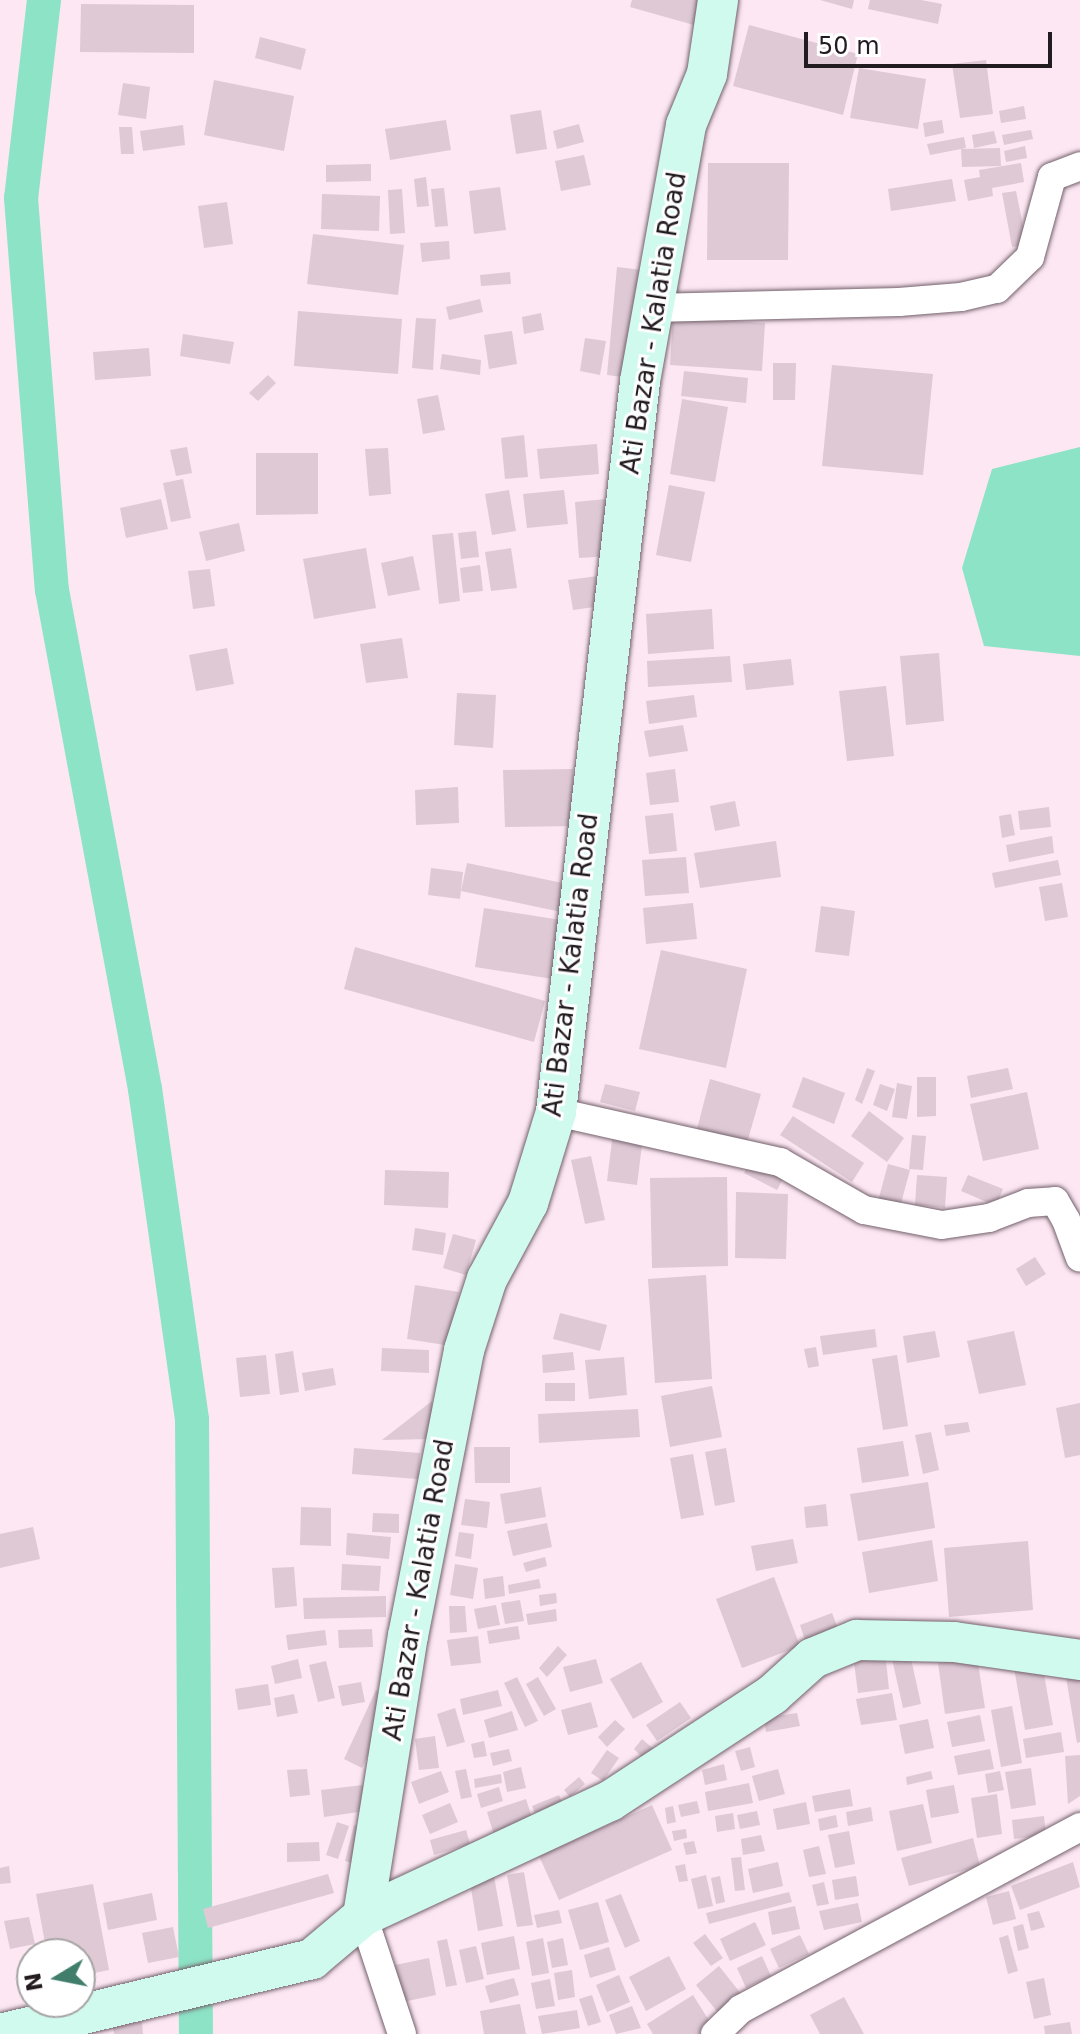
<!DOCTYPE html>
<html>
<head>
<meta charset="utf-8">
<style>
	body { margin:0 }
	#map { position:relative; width:1080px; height:2034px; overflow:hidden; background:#fce7f3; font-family:"DejaVu Sans",sans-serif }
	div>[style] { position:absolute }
	.water>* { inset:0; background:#8de3c6 }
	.canal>* { height:34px; margin:-17px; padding:0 17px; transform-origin:17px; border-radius:17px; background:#8de3c6 }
	.building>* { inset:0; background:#dec9d5 }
	.roads { filter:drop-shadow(0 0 2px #73616b) drop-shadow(0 0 2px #73616b) }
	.minor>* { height:28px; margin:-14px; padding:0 14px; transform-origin:14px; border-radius:14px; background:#fff }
	.secondary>* { height:40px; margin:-20px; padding:0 20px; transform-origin:20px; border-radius:20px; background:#d0faee }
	span { translate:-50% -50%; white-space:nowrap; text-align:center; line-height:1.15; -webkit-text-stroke:6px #fff; paint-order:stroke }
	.street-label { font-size:26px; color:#221b1f }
	.north { position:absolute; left:16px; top:1938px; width:80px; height:80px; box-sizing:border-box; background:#fff; border:2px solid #a7a4a5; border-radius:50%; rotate:260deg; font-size:22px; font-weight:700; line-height:32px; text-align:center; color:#221b1f }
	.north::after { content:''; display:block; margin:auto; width:28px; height:36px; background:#407e6b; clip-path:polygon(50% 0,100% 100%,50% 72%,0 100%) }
	.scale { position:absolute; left:804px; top:32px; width:248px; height:36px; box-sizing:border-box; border:4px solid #221b1f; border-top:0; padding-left:10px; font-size:24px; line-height:28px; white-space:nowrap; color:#221b1f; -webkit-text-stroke:6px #fff; paint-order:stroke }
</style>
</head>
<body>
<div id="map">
	<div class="water">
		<i style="clip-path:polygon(1080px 447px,1080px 656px,984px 646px,962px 568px,992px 469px)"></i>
	</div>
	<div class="canal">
		<i style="left:44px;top:0;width:199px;rotate:96.6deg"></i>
		<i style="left:21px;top:198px;width:393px;rotate:85.5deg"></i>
		<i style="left:52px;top:590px;width:508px;rotate:79.44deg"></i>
		<i style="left:145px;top:1089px;width:334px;rotate:81.9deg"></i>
		<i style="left:192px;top:1420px;width:614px;rotate:89.63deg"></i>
	</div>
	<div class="building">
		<i style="clip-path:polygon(632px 0,708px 0,701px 27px,630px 7px)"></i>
		<i style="clip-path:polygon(820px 0,854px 0,852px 9px)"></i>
		<i style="clip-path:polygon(870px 0,921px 0,942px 4px,938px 24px,868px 9px)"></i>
		<i style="clip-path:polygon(81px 4px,194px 5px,194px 53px,80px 52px)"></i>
		<i style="clip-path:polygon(749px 25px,858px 54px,843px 115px,733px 86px)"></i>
		<i style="clip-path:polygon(260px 37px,306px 49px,301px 70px,255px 58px)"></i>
		<i style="clip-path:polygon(986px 60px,993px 114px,960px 118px,952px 64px)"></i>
		<i style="clip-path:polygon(859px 68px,926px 79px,918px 129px,850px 118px)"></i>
		<i style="clip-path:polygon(214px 80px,294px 96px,284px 151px,204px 135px)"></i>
		<i style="clip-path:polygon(123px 83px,150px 87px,146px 119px,118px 115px)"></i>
		<i style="clip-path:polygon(1024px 106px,1026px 119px,1001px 123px,999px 111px)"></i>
		<i style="clip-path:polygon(541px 110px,547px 149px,516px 154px,510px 115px)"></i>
		<i style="clip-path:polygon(446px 120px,451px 150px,390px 160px,385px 129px)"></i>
		<i style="clip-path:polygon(942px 120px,944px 133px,925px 137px,923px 123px)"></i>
		<i style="clip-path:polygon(579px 124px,584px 142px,557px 149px,553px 131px)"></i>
		<i style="clip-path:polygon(183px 125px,185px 145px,143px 151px,140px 131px)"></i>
		<i style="clip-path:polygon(119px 127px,132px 127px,134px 154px,121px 154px)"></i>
		<i style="clip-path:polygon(1031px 130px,1033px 139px,1004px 145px,1002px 135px)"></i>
		<i style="clip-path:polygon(994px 131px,997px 143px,974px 148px,972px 135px)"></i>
		<i style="clip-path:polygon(964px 137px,966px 148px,930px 155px,927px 144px)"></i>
		<i style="clip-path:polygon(1025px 146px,1027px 158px,1006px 162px,1004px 151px)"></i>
		<i style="clip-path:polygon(1000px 148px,1001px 166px,962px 167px,961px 149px)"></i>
		<i style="clip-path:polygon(584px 155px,591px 185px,561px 191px,555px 161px)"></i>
		<i style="clip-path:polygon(708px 163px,789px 163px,788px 260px,707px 260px)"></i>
		<i style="clip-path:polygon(1021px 163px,1024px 182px,992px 188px,993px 196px,968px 201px,964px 180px,980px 177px,979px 170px)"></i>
		<i style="clip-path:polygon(371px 164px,371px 181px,326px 182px,326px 165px)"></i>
		<i style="clip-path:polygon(426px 177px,429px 206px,417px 207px,414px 179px)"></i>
		<i style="clip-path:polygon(952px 179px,956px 201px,891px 211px,888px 189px)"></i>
		<i style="clip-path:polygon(500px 187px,506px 230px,474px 234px,469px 191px)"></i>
		<i style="clip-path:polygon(444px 188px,448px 226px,435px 227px,431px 189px)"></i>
		<i style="clip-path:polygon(402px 189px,405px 233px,390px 234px,388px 190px)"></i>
		<i style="clip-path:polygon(1016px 191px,1027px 245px,1012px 247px,1002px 193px)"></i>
		<i style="clip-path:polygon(322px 194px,380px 196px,379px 231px,321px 229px)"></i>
		<i style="clip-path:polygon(227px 202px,233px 244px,204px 248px,198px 206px)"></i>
		<i style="clip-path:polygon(313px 234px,404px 245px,398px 295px,307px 284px)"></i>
		<i style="clip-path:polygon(449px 241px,450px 259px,422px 262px,420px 243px)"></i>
		<i style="clip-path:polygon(617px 267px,642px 270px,632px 378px,607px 375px)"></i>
		<i style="clip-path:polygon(510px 272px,511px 284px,481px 286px,480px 275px)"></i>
		<i style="clip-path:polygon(480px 299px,483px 312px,449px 320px,446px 307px)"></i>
		<i style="clip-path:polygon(298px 311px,402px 319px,398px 374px,294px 366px)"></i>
		<i style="clip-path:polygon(541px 313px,544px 330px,524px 334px,522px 317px)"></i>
		<i style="clip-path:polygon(673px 317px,765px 323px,762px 371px,670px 365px)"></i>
		<i style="clip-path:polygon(416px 318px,436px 319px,433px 370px,412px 368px)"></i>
		<i style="clip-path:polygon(512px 331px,517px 364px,489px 369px,484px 335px)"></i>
		<i style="clip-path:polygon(183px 334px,234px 342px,230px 364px,180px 356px)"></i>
		<i style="clip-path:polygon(585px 338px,606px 341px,600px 375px,580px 371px)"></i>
		<i style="clip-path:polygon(149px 348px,151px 376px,95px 380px,93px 352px)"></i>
		<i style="clip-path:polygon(442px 354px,481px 360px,480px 375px,440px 369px)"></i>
		<i style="clip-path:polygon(773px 363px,796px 363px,795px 400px,773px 400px)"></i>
		<i style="clip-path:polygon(832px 365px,933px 374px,923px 475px,822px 466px)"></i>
		<i style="clip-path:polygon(684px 371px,748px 378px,746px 403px,681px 396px)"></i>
		<i style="clip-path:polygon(268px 375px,276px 383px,258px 401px,249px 393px)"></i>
		<i style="clip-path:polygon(438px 395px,445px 430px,423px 434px,417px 399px)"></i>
		<i style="clip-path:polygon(682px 399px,728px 407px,715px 482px,670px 474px)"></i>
		<i style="clip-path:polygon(524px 435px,528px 477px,505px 479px,501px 438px)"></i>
		<i style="clip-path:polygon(597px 444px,599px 474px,540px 479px,537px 449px)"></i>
		<i style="clip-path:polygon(187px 447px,192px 473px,176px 476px,170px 450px)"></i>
		<i style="clip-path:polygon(388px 448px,391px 494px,369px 496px,365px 449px)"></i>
		<i style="clip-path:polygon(256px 453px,318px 453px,318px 514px,256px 515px)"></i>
		<i style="clip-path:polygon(183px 479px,191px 518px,171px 522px,163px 483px)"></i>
		<i style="clip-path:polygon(669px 485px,705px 492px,691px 562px,656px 555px)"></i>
		<i style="clip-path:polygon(509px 490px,516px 531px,492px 535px,485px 494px)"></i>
		<i style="clip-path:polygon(564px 490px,568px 524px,527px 528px,523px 494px)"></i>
		<i style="clip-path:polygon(161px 499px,168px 529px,126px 538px,120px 508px)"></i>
		<i style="clip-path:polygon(607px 499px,610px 556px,579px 558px,575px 502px)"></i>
		<i style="clip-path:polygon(239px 523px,245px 551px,206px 561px,199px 532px)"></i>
		<i style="clip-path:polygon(476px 531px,479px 557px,461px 559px,458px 533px)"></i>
		<i style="clip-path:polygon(453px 533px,460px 601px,439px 604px,432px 535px)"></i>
		<i style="clip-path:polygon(366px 548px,376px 608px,314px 619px,303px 559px)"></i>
		<i style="clip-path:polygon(511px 548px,517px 588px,491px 591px,485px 552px)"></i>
		<i style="clip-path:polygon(413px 556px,420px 590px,388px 596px,381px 563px)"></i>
		<i style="clip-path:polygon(480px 565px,483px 591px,463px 593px,460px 568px)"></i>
		<i style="clip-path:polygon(210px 569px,215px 606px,193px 609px,188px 571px)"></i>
		<i style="clip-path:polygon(605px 575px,609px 605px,573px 610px,568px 580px)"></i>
		<i style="clip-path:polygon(712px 609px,714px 649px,648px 654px,646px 614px)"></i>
		<i style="clip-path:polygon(402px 638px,408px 678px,366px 683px,360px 644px)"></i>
		<i style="clip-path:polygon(227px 648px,234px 684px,196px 691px,189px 655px)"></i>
		<i style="clip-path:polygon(939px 653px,944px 721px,906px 725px,900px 656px)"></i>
		<i style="clip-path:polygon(730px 656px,732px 682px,648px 687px,647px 661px)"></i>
		<i style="clip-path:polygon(791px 659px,794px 685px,746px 690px,743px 664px)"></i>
		<i style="clip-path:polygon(886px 686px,894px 756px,847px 761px,839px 691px)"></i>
		<i style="clip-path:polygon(457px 693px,496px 695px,493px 748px,454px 745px)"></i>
		<i style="clip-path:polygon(694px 695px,697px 717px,649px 724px,646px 701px)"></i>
		<i style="clip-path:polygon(683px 725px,688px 751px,649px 757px,644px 731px)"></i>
		<i style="clip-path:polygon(573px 769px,574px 826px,505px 827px,503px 770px)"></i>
		<i style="clip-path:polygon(675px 769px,679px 802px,650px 805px,646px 773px)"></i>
		<i style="clip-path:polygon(458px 787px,459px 823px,416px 825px,415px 790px)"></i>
		<i style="clip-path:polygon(735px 801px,740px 826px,715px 831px,710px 806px)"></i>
		<i style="clip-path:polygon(1049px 807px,1051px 827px,1020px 830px,1018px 811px)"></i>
		<i style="clip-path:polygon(673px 813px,677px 851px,649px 854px,645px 816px)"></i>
		<i style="clip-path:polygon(1011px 814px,1015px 835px,1002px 838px,999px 816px)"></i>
		<i style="clip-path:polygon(1052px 836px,1054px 853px,1009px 862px,1006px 845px)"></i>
		<i style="clip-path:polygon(776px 841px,781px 877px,700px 888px,694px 853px)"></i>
		<i style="clip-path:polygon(686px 857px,689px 893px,645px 896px,642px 860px)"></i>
		<i style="clip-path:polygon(1058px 860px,1061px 875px,995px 888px,992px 873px)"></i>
		<i style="clip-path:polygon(467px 863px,567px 884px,561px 912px,461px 891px)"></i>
		<i style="clip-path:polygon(431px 868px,463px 872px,460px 899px,428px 895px)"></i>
		<i style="clip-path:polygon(1062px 883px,1068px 917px,1045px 921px,1039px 887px)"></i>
		<i style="clip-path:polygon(693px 903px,697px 939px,646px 944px,643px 908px)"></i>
		<i style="clip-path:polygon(821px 906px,855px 911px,849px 956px,815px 952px)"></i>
		<i style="clip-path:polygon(484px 908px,561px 920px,553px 979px,475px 967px)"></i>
		<i style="clip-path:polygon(355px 947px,545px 1001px,534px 1042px,344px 989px)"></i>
		<i style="clip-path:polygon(661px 950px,747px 969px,726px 1068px,639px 1049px)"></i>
		<i style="clip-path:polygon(867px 1068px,875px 1071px,862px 1104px,855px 1100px)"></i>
		<i style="clip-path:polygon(1008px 1068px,1013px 1089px,971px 1098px,967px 1076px)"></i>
		<i style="clip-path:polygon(803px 1077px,845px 1093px,834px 1124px,792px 1107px)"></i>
		<i style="clip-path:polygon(917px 1077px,936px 1077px,936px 1116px,917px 1117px)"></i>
		<i style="clip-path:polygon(710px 1079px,761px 1094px,747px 1143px,697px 1129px)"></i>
		<i style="clip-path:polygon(897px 1083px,912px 1086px,907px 1119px,892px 1117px)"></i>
		<i style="clip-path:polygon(605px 1084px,640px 1092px,635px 1111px,600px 1102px)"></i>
		<i style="clip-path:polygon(880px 1084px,895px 1089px,887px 1111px,873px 1105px)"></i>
		<i style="clip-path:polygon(1027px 1092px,1039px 1149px,983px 1161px,970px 1104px)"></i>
		<i style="clip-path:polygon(869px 1111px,904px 1138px,887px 1162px,851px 1136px)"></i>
		<i style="clip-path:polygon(793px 1116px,864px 1163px,852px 1182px,780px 1135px)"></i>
		<i style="clip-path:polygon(613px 1133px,643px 1137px,637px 1185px,607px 1181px)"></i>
		<i style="clip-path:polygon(912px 1135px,926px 1136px,923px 1170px,909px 1169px)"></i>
		<i style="clip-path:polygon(591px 1156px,605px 1220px,585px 1224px,571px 1160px)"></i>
		<i style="clip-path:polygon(751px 1159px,785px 1175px,777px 1190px,744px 1173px)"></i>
		<i style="clip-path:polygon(888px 1164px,910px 1170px,900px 1207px,878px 1201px)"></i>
		<i style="clip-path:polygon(385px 1170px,449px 1172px,448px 1208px,384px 1205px)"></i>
		<i style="clip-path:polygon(917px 1175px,947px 1177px,945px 1208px,915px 1205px)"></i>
		<i style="clip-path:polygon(968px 1175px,1003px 1189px,996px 1206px,961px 1191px)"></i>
		<i style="clip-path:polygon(727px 1177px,728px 1266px,652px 1268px,650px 1178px)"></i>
		<i style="clip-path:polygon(736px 1192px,788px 1194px,786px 1259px,735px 1258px)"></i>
		<i style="clip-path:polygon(415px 1228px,446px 1233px,443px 1255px,412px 1250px)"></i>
		<i style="clip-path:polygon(453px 1234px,476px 1240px,466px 1275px,443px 1268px)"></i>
		<i style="clip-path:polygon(1035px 1257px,1046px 1274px,1026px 1286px,1016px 1269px)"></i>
		<i style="clip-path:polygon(706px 1275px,712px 1379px,655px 1383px,648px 1279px)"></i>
		<i style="clip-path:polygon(415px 1285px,459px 1292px,451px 1346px,407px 1339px)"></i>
		<i style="clip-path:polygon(560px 1313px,607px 1325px,600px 1351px,553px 1339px)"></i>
		<i style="clip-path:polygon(875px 1329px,877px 1347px,823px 1355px,820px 1336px)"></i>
		<i style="clip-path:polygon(935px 1331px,940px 1357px,907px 1363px,903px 1336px)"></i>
		<i style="clip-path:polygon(1014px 1331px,1026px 1385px,979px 1394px,967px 1341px)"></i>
		<i style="clip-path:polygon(816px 1347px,819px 1366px,808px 1368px,804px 1349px)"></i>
		<i style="clip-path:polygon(382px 1348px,429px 1350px,429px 1373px,381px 1371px)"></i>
		<i style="clip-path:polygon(293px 1351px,299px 1392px,280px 1395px,275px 1354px)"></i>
		<i style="clip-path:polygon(573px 1352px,575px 1370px,543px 1373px,542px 1355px)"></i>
		<i style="clip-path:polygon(266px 1355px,270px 1394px,240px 1397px,236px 1358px)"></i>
		<i style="clip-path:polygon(897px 1355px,908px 1426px,883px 1430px,872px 1359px)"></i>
		<i style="clip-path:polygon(624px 1357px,627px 1395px,589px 1399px,585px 1360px)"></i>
		<i style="clip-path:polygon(333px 1368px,336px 1385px,305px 1391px,302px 1373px)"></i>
		<i style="clip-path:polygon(545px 1383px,575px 1383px,575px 1401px,545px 1401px)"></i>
		<i style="clip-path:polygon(712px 1386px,722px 1437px,670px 1447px,661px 1396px)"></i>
		<i style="clip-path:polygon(432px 1401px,433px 1439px,382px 1440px)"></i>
		<i style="clip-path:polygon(1080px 1403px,1080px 1455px,1065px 1458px,1056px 1408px)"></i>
		<i style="clip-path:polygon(638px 1409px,640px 1437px,539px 1443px,538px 1414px)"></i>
		<i style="clip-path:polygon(968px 1422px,970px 1432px,946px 1436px,944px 1425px)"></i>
		<i style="clip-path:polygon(931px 1432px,939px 1470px,923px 1474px,915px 1435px)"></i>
		<i style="clip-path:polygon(903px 1441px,909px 1476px,862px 1483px,857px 1448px)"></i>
		<i style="clip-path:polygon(474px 1447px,510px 1447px,510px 1483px,475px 1483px)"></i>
		<i style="clip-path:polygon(354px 1448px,420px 1453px,418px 1479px,352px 1474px)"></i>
		<i style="clip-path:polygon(726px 1448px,735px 1502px,715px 1506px,705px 1452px)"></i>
		<i style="clip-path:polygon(693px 1454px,704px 1515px,681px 1519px,670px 1458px)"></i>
		<i style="clip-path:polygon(928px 1482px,935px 1528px,858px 1541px,850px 1494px)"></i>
		<i style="clip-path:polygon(541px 1487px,546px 1517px,505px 1524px,500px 1494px)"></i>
		<i style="clip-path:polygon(465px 1499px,490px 1502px,487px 1528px,461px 1525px)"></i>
		<i style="clip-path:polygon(826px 1504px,828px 1526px,806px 1528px,804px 1507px)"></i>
		<i style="clip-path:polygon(301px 1507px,331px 1508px,331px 1546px,300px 1545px)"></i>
		<i style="clip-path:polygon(373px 1513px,399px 1514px,399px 1533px,372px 1532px)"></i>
		<i style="clip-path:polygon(547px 1523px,552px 1547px,513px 1556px,507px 1531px)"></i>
		<i style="clip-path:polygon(33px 1527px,40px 1559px,0 1568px,0 1534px)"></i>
		<i style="clip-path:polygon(459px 1532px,474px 1534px,471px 1559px,455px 1556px)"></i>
		<i style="clip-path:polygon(347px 1533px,391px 1537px,389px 1559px,346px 1555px)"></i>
		<i style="clip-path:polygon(793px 1539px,798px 1563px,756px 1571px,751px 1546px)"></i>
		<i style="clip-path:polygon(932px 1540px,938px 1581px,869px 1593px,862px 1552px)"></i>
		<i style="clip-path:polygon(1028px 1541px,1033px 1610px,949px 1617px,944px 1548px)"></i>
		<i style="clip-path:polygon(545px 1557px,547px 1566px,526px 1572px,523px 1563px)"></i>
		<i style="clip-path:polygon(342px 1564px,381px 1566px,379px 1591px,341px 1590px)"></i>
		<i style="clip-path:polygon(455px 1564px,478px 1568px,473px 1599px,450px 1595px)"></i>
		<i style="clip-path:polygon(294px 1567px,297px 1606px,275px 1608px,272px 1568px)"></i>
		<i style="clip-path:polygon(503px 1576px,505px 1596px,485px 1599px,483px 1579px)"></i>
		<i style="clip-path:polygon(774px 1577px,800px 1646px,742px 1668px,716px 1599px)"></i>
		<i style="clip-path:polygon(539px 1579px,541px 1588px,509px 1594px,508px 1585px)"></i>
		<i style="clip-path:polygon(556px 1593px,557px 1603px,540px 1606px,539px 1595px)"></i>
		<i style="clip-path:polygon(386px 1596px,386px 1617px,304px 1619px,303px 1598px)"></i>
		<i style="clip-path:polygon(520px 1600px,524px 1621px,505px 1624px,501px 1603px)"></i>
		<i style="clip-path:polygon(496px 1605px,500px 1625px,478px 1629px,474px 1609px)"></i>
		<i style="clip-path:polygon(449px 1606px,465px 1606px,467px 1632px,450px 1633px)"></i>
		<i style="clip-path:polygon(556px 1609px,557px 1621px,528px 1625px,526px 1614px)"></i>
		<i style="clip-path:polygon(832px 1613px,840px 1634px,807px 1646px,800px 1625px)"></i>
		<i style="clip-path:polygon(518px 1626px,520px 1639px,489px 1644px,487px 1631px)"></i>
		<i style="clip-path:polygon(372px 1629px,373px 1647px,339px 1648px,338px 1630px)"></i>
		<i style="clip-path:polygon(325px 1630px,327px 1645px,288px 1650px,286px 1635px)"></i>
		<i style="clip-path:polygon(478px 1636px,481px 1663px,451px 1666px,447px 1640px)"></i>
		<i style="clip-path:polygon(558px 1646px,567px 1655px,547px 1677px,539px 1668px)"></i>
		<i style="clip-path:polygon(885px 1652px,889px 1689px,858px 1693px,853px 1655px)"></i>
		<i style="clip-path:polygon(910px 1654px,921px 1704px,903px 1708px,892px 1659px)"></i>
		<i style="clip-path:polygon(977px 1657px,985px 1708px,945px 1714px,938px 1663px)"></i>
		<i style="clip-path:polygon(298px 1659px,302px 1678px,275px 1684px,271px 1666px)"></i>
		<i style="clip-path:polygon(596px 1659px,603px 1683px,570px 1692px,563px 1667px)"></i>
		<i style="clip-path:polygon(326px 1661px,335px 1698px,318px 1702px,309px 1665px)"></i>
		<i style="clip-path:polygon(641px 1662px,663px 1702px,633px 1719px,610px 1679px)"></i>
		<i style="clip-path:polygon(1042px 1663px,1053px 1725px,1025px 1730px,1014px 1668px)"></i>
		<i style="clip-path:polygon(1080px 1675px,1080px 1742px,1077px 1743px,1066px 1677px)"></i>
		<i style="clip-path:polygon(517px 1677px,538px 1721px,525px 1727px,504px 1683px)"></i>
		<i style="clip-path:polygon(538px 1677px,556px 1709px,544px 1716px,526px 1684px)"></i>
		<i style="clip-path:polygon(361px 1682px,365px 1702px,342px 1706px,338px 1686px)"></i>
		<i style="clip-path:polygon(268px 1684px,271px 1705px,238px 1710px,235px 1689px)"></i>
		<i style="clip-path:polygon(376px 1690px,394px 1699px,362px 1768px,344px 1759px)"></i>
		<i style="clip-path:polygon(498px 1690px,502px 1706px,463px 1715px,460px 1699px)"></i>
		<i style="clip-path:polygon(892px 1693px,897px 1720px,861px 1725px,856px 1699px)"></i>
		<i style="clip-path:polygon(294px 1694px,298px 1713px,277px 1717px,274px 1698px)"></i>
		<i style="clip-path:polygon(591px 1702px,598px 1727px,568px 1735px,561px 1710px)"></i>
		<i style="clip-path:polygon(680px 1702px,691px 1718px,657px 1741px,646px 1725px)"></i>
		<i style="clip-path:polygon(1012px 1706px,1022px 1763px,1001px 1767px,991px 1710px)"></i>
		<i style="clip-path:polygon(455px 1708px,465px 1742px,447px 1747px,437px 1714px)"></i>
		<i style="clip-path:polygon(512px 1711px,518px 1730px,489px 1738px,484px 1720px)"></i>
		<i style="clip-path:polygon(797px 1713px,800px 1726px,766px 1732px,764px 1718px)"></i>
		<i style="clip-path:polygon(980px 1715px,985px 1741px,952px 1747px,947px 1722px)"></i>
		<i style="clip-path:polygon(928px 1719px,934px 1748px,905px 1754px,899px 1725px)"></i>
		<i style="clip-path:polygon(615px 1720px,625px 1729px,607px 1747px,598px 1737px)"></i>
		<i style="clip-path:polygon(1061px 1732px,1064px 1752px,1026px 1758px,1023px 1739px)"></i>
		<i style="clip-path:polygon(435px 1736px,439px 1768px,419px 1770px,415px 1739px)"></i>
		<i style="clip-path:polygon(642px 1739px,657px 1752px,648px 1763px,634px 1749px)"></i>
		<i style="clip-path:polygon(484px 1741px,487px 1756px,474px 1758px,471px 1744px)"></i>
		<i style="clip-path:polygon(750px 1747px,755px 1767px,741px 1771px,735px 1751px)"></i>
		<i style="clip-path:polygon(509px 1749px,512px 1761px,493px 1766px,490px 1753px)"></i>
		<i style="clip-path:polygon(990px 1749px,994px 1769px,958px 1775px,954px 1756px)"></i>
		<i style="clip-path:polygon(607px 1750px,619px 1758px,603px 1781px,591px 1773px)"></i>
		<i style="clip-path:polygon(1080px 1755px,1080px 1796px,1068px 1804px,1065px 1756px)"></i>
		<i style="clip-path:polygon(724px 1764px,727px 1780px,705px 1785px,702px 1770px)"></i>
		<i style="clip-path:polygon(521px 1767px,526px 1788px,507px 1792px,503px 1772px)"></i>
		<i style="clip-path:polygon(1031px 1768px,1036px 1805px,1011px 1809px,1005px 1772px)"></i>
		<i style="clip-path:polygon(307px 1769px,310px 1795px,290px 1797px,287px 1770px)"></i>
		<i style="clip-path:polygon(466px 1769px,472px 1797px,461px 1799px,455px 1771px)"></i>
		<i style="clip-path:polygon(778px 1769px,785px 1794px,759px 1801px,752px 1776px)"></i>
		<i style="clip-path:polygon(441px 1771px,449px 1792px,419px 1804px,411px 1782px)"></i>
		<i style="clip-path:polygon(931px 1771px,933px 1779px,907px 1785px,906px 1777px)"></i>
		<i style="clip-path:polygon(1000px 1771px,1004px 1790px,988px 1793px,985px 1774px)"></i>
		<i style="clip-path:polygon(501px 1774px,502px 1783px,475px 1788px,474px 1779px)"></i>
		<i style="clip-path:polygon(579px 1777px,585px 1784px,570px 1797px,564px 1790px)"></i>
		<i style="clip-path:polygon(749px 1783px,753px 1803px,708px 1811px,705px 1792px)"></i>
		<i style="clip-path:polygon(363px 1785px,366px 1811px,324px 1817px,321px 1790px)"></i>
		<i style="clip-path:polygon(954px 1785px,959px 1813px,931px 1818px,926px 1790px)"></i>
		<i style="clip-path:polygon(499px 1787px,503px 1801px,481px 1808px,477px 1794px)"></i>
		<i style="clip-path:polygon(850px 1789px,853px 1806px,815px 1812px,812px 1796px)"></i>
		<i style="clip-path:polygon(997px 1794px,1002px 1834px,977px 1838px,971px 1798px)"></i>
		<i style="clip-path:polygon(559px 1795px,562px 1802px,535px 1813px,532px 1806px)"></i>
		<i style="clip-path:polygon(526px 1799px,533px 1821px,494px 1835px,487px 1812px)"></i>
		<i style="clip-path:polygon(697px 1801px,700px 1813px,681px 1817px,678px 1805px)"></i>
		<i style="clip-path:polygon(806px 1802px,810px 1824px,777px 1830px,773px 1809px)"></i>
		<i style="clip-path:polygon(450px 1803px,458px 1822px,430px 1834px,422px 1815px)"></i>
		<i style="clip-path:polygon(923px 1804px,932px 1843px,897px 1851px,889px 1811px)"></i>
		<i style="clip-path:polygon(652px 1805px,672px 1850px,559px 1900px,539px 1856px)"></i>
		<i style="clip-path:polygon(673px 1806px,676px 1822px,667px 1824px,665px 1808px)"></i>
		<i style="clip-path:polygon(871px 1807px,873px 1821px,848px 1826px,846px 1812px)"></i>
		<i style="clip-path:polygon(757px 1811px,760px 1825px,740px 1829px,737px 1815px)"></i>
		<i style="clip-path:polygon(733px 1813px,735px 1829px,717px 1832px,715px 1816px)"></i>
		<i style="clip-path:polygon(836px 1815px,838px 1827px,820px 1831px,818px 1819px)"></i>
		<i style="clip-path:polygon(1044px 1816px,1046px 1835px,1014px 1839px,1012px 1820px)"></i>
		<i style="clip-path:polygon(337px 1822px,349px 1826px,338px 1859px,326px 1855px)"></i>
		<i style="clip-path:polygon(354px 1825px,373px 1829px,363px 1866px,345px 1861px)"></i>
		<i style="clip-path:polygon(686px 1829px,687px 1838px,674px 1841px,672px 1831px)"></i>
		<i style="clip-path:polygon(466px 1830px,470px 1844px,434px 1855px,430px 1840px)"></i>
		<i style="clip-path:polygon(849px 1831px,855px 1864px,835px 1868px,828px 1835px)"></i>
		<i style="clip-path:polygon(761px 1835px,765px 1851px,743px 1855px,741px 1839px)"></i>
		<i style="clip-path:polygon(973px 1838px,980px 1866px,909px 1886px,901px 1858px)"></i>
		<i style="clip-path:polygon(694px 1841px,697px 1853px,686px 1855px,683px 1843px)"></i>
		<i style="clip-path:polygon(319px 1842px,320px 1861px,287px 1862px,287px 1843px)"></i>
		<i style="clip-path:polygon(819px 1846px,826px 1874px,809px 1877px,803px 1850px)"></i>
		<i style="clip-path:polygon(741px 1857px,745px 1890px,735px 1891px,731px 1858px)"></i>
		<i style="clip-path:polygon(778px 1862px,783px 1886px,753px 1893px,748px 1869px)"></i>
		<i style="clip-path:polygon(1073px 1862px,1080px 1887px,1020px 1910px,1011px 1886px)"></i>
		<i style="clip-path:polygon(685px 1864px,688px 1881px,679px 1882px,675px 1866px)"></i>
		<i style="clip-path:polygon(9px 1866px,11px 1883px,0 1884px,0 1868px)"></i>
		<i style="clip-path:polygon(493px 1871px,503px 1926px,478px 1931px,469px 1876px)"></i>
		<i style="clip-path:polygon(524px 1872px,533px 1925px,517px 1927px,507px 1875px)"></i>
		<i style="clip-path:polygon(328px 1874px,334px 1893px,208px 1928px,203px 1909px)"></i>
		<i style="clip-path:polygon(706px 1875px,713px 1906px,698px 1909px,691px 1879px)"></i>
		<i style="clip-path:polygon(720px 1876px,725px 1902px,716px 1904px,711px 1878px)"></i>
		<i style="clip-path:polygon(856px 1876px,859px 1896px,835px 1900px,832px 1880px)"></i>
		<i style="clip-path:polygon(824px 1882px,829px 1904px,817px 1906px,812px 1885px)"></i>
		<i style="clip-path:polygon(93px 1884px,109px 1970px,80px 1976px,80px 1954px,47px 1954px,36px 1894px)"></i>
		<i style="clip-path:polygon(1009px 1891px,1016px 1919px,993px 1925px,986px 1897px)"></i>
		<i style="clip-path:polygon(789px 1892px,792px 1902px,709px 1924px,706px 1913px)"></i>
		<i style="clip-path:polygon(152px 1893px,157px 1920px,108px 1930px,103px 1903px)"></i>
		<i style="clip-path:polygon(621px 1894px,640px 1941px,625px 1948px,605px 1900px)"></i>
		<i style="clip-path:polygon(598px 1902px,609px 1942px,580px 1950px,568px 1910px)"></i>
		<i style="clip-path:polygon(858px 1903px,862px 1922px,824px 1930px,819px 1911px)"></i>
		<i style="clip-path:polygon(795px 1906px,800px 1929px,772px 1935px,768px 1912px)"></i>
		<i style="clip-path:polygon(559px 1910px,562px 1923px,537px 1928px,534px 1915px)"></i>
		<i style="clip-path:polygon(1039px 1911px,1045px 1927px,1031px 1931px,1027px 1914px)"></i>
		<i style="clip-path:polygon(29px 1917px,35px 1944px,10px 1949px,4px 1921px)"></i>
		<i style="clip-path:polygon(755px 1922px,766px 1945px,730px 1961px,720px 1939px)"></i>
		<i style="clip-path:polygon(1023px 1924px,1029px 1948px,1018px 1951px,1013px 1927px)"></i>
		<i style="clip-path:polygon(173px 1927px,179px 1957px,148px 1963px,142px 1933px)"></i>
		<i style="clip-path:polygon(705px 1934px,723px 1958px,711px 1966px,693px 1943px)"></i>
		<i style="clip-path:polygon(800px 1935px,809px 1954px,779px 1968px,770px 1949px)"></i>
		<i style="clip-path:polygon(1008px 1935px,1018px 1971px,1008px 1974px,999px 1938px)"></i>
		<i style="clip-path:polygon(514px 1936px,520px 1969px,487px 1975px,481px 1943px)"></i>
		<i style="clip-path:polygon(543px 1938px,549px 1973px,532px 1976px,526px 1942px)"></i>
		<i style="clip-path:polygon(563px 1938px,568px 1965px,552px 1968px,547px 1942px)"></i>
		<i style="clip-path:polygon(447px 1939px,457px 1985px,446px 1987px,437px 1941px)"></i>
		<i style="clip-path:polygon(476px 1946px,484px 1979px,466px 1983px,459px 1950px)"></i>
		<i style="clip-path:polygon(609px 1947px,616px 1970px,590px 1978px,584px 1955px)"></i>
		<i style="clip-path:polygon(669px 1956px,686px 1989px,646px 2011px,629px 1977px)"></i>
		<i style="clip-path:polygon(762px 1956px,771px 1976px,746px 1988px,737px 1968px)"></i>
		<i style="clip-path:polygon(429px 1958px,436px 1995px,403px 2002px,395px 1965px)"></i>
		<i style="clip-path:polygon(719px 1966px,742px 1995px,719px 2014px,696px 1985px)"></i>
		<i style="clip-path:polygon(572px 1970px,575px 1997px,558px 2000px,554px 1973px)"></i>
		<i style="clip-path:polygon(32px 1971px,32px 1988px,20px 1989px,18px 1973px)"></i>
		<i style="clip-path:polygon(619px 1975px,630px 2002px,607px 2012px,596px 1985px)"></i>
		<i style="clip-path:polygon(514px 1978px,519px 1995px,490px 2003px,485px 1986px)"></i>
		<i style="clip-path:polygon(1044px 1978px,1051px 2015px,1034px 2019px,1026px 1982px)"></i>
		<i style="clip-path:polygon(550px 1979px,555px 2006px,536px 2009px,531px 1983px)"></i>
		<i style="clip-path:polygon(592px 1995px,601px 2022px,588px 2026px,579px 1999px)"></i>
		<i style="clip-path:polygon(693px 1995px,713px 2027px,703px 2034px,653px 2034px,647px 2024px)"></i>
		<i style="clip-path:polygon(844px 1997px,864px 2034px,820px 2034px,810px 2015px)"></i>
		<i style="clip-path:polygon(520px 2004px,526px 2034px,484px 2034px,480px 2011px)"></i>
		<i style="clip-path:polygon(632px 2006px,641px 2028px,616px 2034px,609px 2015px)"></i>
		<i style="clip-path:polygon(577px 2010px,580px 2028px,542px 2034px,538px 2016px)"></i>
		<i style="clip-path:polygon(142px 2022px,143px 2034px,114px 2034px,113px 2026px)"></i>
		<i style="clip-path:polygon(1070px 2022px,1072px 2034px,1045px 2034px,1044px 2026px)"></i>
	</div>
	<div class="roads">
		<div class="minor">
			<i style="left:653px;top:308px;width:246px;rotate:-1.4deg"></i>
			<i style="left:899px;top:302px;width:62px;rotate:-4.6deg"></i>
			<i style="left:961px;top:297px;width:37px;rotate:-13deg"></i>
			<i style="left:997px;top:289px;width:46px;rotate:-44.1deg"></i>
			<i style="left:1030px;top:257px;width:83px;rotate:-74.6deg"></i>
			<i style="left:1052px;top:177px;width:30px;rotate:-21deg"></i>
			<i style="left:556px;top:1112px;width:230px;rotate:12.6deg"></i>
			<i style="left:780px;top:1162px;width:97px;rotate:29.7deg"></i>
			<i style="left:864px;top:1210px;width:79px;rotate:10.9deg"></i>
			<i style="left:942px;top:1225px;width:48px;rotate:-8.5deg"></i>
			<i style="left:989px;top:1218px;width:42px;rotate:-21deg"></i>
			<i style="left:1028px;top:1203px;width:27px;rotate:-4deg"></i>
			<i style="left:1055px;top:1201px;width:22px;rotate:60deg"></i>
			<i style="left:1066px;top:1220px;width:40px;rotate:69.8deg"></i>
			<i style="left:363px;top:1916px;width:124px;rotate:71.7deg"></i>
			<i style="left:715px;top:2034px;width:36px;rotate:-44deg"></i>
			<i style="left:741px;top:2009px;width:385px;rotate:-28.2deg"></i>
		</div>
		<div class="secondary">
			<i style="left:363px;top:1916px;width:284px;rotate:-80.9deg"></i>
			<i style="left:408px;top:1636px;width:291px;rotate:-78.9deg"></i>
			<i style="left:464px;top:1350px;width:75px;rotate:-72.1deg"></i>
			<i style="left:487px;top:1279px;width:86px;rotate:-61.7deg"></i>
			<i style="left:528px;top:1203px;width:95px;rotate:-72.9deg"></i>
			<i style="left:556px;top:1112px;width:736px;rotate:-83.44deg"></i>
			<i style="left:640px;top:381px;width:260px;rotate:-79.8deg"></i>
			<i style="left:686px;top:125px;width:55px;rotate:-67.6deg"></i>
			<i style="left:707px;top:74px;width:75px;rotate:-81.5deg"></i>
			<i style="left:0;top:2034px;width:321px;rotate:-13.5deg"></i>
			<i style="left:312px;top:1959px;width:67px;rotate:-40.1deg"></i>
			<i style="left:363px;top:1916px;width:272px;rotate:-25deg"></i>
			<i style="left:610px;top:1801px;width:194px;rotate:-33.2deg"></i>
			<i style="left:772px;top:1695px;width:55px;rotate:-42.1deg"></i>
			<i style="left:813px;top:1658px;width:48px;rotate:-22.2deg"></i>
			<i style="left:857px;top:1640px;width:97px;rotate:1.2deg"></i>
			<i style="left:954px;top:1642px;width:127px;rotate:8.1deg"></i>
		</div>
	</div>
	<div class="street-label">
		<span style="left:654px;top:323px;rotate:-81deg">Ati Bazar - Kalatia Road</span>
		<span style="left:571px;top:965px;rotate:-83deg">Ati Bazar - Kalatia Road</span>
		<span style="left:419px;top:1590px;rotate:-80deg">Ati Bazar - Kalatia Road</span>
	</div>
	<div class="north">N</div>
	<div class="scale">50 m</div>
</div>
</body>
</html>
